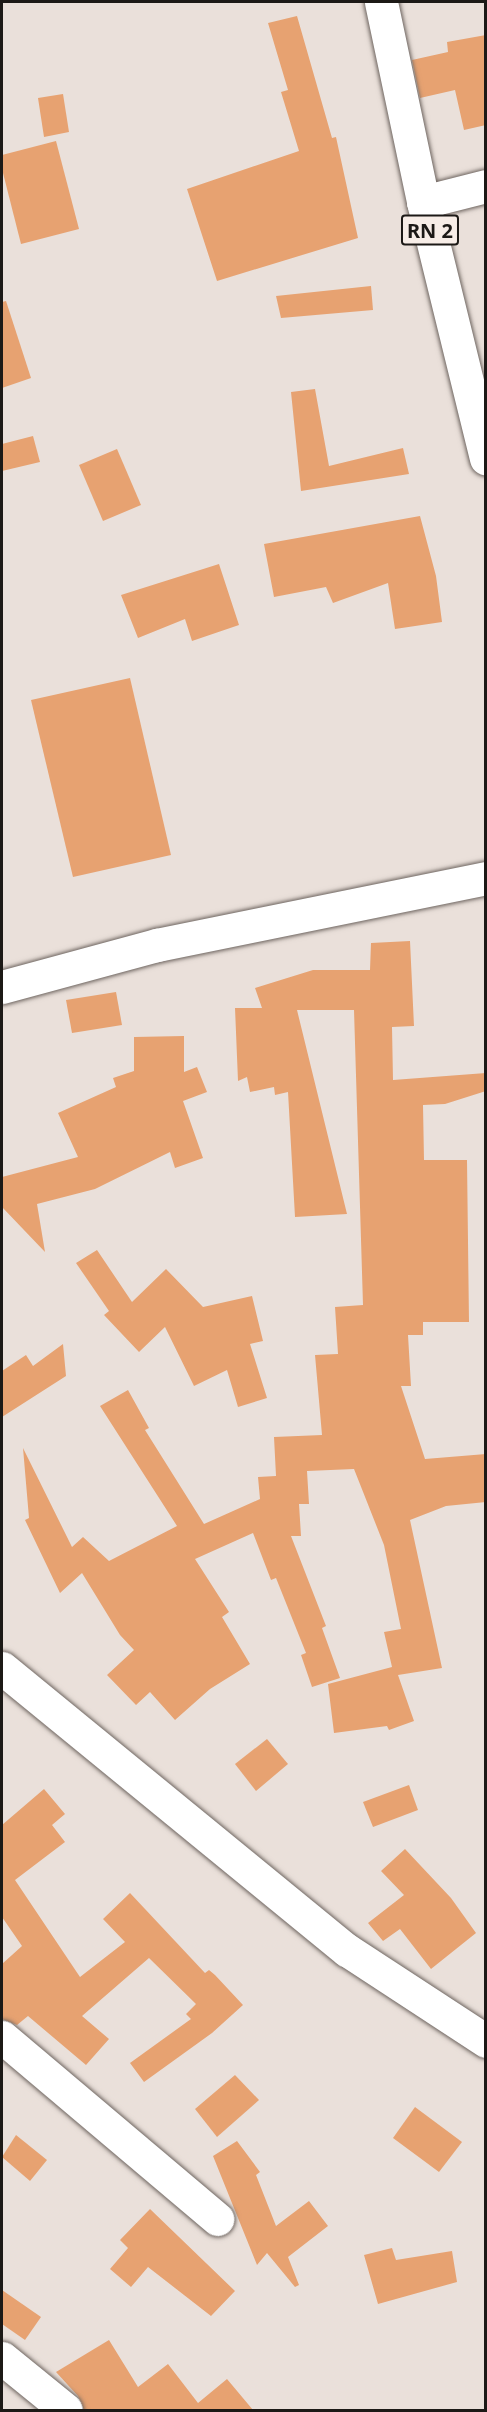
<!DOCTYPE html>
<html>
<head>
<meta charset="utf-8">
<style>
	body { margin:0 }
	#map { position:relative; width:487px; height:2412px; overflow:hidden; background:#eae0da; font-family:"Noto Sans",sans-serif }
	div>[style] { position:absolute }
	.building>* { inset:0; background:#e7a271 }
	.roads { filter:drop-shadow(0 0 2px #6e6560) drop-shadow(0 0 2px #6e6560) }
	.minor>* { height:33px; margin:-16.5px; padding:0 16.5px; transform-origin:16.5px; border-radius:16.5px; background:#fff }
	.major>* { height:33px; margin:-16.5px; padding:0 16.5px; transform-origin:16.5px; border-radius:16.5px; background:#fff }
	span { translate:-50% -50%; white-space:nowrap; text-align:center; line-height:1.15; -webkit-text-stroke:5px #f7ede7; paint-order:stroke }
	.shield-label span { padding:2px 4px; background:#f7ede7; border:2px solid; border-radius:4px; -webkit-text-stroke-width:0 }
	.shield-label { font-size:20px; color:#1c1916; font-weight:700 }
	.frame { position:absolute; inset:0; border:3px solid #1c1916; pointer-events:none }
</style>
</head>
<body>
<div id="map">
	<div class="building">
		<i style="clip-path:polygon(297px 16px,332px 138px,336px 137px,358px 238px,217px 281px,187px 189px,299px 151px,281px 92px,288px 90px,268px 23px)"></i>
		<i style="clip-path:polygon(486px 35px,486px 125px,464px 130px,455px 90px,420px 98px,412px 60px,448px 52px,447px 42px)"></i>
		<i style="clip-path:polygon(63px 94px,69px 132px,44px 137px,38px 98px)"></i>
		<i style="clip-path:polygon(56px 141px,79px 229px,21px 244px,2px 169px,2px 155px)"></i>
		<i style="clip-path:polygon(371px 286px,373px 310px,281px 318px,276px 296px)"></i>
		<i style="clip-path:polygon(6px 301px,31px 378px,2px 388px,2px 302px)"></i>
		<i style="clip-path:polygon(315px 389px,329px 466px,403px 448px,409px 474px,301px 491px,291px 392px)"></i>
		<i style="clip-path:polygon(33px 436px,40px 462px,2px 471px,2px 444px)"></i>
		<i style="clip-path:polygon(117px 449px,141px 505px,103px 521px,79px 465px)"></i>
		<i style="clip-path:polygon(420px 516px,436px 576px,442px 622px,395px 629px,388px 583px,333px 603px,326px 587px,274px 597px,264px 544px)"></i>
		<i style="clip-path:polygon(219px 564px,239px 625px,192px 641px,185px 619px,138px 638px,121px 595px)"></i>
		<i style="clip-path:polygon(130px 678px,171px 855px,73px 877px,31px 700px)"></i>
		<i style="clip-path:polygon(410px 941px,414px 1026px,392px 1027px,393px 1080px,486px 1073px,486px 1091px,445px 1104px,423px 1105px,424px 1160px,467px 1160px,469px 1322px,423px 1322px,423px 1335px,408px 1335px,411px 1386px,401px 1386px,425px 1459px,486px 1454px,486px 1502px,446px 1506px,410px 1520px,442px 1668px,398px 1675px,414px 1721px,389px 1730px,387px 1726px,334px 1733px,328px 1684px,392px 1667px,384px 1632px,401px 1629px,384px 1545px,354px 1469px,307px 1471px,309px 1504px,299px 1504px,301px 1536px,291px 1536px,326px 1626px,322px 1628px,340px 1678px,312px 1687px,301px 1655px,306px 1653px,276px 1578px,271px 1580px,253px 1533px,195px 1559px,229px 1612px,222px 1617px,250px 1664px,210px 1689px,175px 1720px,150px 1692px,136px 1705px,107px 1675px,134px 1650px,120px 1635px,82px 1573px,60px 1593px,25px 1520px,29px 1518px,23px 1448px,72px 1547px,83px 1537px,109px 1561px,177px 1526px,100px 1406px,128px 1390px,149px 1428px,145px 1430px,204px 1524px,260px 1499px,258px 1477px,276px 1476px,274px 1437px,322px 1435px,315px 1355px,338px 1354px,335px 1307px,363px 1305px,354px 1010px,297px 1010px,347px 1214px,295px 1217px,288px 1092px,275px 1095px,274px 1087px,250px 1092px,247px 1077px,238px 1081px,235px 1008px,262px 1008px,255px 988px,313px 970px,370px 970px,371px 943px)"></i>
		<i style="clip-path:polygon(116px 992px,122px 1025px,72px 1033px,66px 1000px)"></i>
		<i style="clip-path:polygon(184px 1036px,184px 1072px,197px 1067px,207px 1092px,183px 1101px,203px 1158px,175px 1168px,170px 1152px,95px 1189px,37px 1204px,45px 1252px,2px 1207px,2px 1177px,78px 1157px,58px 1113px,116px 1087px,113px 1078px,134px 1071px,134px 1037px)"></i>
		<i style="clip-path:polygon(97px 1250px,132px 1302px,166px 1269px,203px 1307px,252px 1296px,263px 1341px,250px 1344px,267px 1398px,238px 1407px,227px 1370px,194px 1386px,165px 1327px,139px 1352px,104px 1315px,109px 1311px,76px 1263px)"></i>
		<i style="clip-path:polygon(63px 1344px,66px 1376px,2px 1417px,2px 1371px,26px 1355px,33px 1366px)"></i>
		<i style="clip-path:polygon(267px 1739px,288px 1764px,256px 1791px,235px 1764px)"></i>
		<i style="clip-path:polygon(409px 1785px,418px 1810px,373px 1827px,363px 1802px)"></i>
		<i style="clip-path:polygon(44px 1789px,65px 1814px,52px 1825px,65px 1842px,15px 1880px,80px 1977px,125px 1942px,103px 1919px,130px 1893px,205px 1973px,209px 1970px,215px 1975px,243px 2005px,212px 2033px,144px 2082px,130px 2063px,191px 2019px,186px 2014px,196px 2004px,149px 1958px,82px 2016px,109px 2039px,86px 2065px,28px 2016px,17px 2025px,2px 2019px,2px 1964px,22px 1946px,2px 1917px,2px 1825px)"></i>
		<i style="clip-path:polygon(405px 1849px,451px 1898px,476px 1933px,431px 1969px,400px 1929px,383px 1941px,368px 1923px,404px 1895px,381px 1871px)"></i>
		<i style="clip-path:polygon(235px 2075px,259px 2100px,217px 2137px,195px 2109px)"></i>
		<i style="clip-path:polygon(415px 2107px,462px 2142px,439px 2172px,393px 2138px)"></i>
		<i style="clip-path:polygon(16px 2135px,47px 2160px,30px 2181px,2px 2157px)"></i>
		<i style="clip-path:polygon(237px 2141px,260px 2172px,256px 2175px,276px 2226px,309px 2201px,328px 2226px,288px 2257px,299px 2285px,295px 2287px,267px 2253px,257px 2265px,213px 2156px)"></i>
		<i style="clip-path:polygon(150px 2209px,235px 2291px,211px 2316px,148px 2267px,131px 2287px,110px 2269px,128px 2248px,120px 2240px)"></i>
		<i style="clip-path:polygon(392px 2248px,396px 2260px,452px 2251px,457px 2282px,378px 2304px,364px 2255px)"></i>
		<i style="clip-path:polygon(2px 2290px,41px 2317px,25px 2340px,2px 2324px)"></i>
		<i style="clip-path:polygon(109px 2340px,138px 2387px,168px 2364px,198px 2403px,227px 2379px,253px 2410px,84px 2410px,78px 2396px,56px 2372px)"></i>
	</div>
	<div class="roads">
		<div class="minor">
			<i style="left:423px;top:202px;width:65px;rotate:-14.3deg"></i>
			<i style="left:2px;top:987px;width:161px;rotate:-15.2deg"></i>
			<i style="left:157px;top:945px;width:336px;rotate:-11.5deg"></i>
			<i style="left:2px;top:1668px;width:446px;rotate:39.3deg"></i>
			<i style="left:347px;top:1950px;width:166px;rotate:33.2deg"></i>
			<i style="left:2px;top:2037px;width:282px;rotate:40.2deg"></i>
			<i style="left:2px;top:2358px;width:82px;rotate:39.1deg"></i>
		</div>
		<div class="major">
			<i style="left:381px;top:2px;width:204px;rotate:78.1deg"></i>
			<i style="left:423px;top:202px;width:264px;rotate:76.2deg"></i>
		</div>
	</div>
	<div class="shield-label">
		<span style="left:430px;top:230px">RN 2</span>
	</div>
	<div class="frame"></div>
</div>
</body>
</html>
